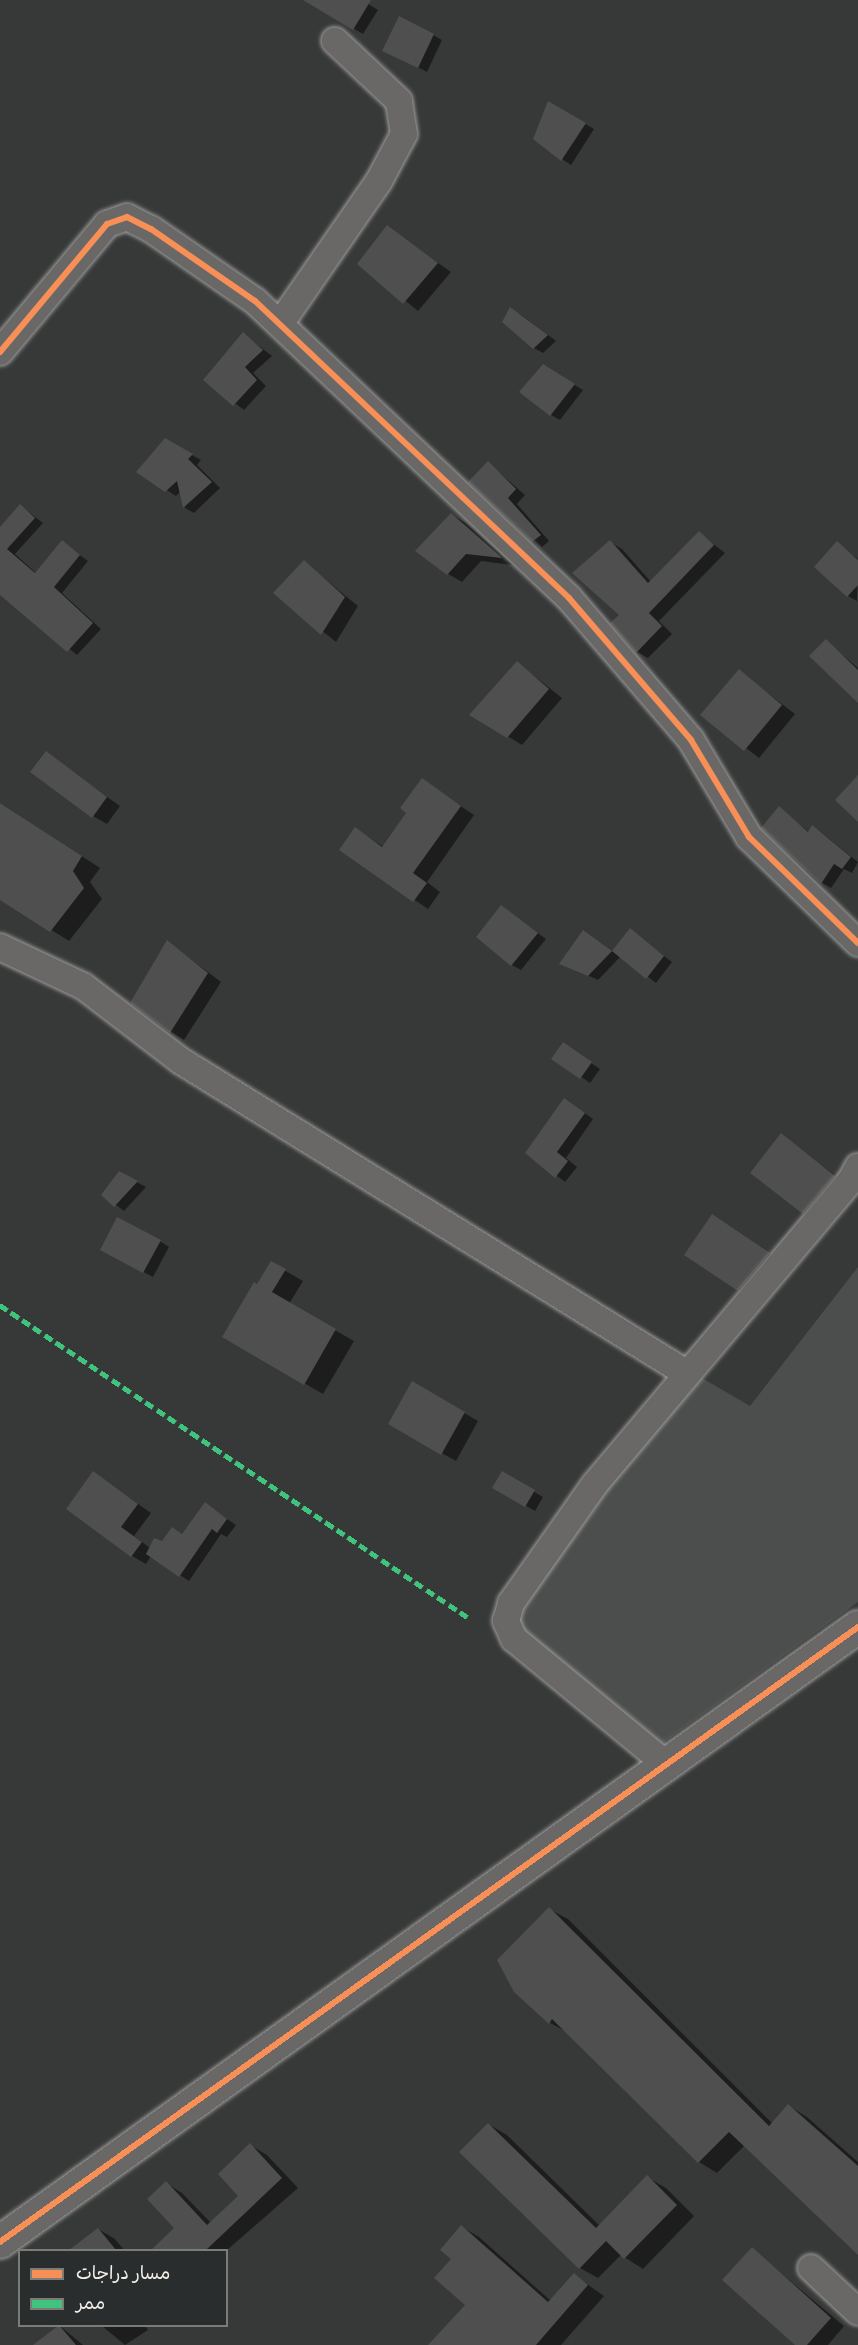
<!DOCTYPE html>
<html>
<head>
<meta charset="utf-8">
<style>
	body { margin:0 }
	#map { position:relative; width:858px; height:2345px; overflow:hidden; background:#373838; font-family:Pangolin,"Playpen Sans Arabic",sans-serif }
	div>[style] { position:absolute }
	.green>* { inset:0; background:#4b4e4c }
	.shadow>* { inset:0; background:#0007 }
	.building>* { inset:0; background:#4f4f4f }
	.roads { filter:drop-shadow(0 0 2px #9d9d9b) drop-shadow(0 0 2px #9d9d9b) }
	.minor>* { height:26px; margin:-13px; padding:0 13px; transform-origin:13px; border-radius:13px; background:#696866 }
	.tertiary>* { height:32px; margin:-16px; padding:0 16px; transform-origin:16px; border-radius:16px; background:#696866 }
	.quiet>* { height:4.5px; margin-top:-2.25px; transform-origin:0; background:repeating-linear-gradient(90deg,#40c37c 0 9px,transparent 0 13.5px) }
	.cycleway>* { height:6px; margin:-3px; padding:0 3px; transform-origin:3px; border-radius:3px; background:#f78f57 }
	span { translate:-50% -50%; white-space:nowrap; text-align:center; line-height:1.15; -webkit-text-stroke:4.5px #2a2d2e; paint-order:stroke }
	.legend { position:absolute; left:18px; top:2249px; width:210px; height:78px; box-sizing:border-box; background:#2a2d2e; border:2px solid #7b7b78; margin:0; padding:8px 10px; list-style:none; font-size:18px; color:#f4f1e8 }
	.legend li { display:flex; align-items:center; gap:12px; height:30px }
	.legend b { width:30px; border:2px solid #7b7b78 }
</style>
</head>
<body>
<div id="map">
	<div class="green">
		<i style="clip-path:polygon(858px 1267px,858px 1602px,660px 1745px,521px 1630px,517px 1619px,618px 1465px,695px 1374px,750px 1406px)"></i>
	</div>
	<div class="shadow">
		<i style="clip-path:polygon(326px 0,362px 0,378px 10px,363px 34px,320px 9px)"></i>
		<i style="clip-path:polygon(433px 35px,442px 40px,427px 72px,394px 55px)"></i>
		<i style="clip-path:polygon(549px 103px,594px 129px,571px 165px,562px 159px)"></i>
		<i style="clip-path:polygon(387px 227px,451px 272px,418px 311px,359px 263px)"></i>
		<i style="clip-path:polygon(520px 314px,556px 341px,543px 353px,534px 348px)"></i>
		<i style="clip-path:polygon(243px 334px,272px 356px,253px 373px,266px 386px,244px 410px,205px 380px)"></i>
		<i style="clip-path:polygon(543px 366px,583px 390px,560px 420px,551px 415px)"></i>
		<i style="clip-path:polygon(165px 440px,201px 460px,197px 465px,220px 488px,194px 513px,185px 508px,181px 491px,176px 496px,139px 472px)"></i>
		<i style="clip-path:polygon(488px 463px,525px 495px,517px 504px,549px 541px,542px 547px,470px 482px)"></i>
		<i style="clip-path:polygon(21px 506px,43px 523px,15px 554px,36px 573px,62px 542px,88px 561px,62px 593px,101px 629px,77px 655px,0 591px,0 529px)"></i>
		<i style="clip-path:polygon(452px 515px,466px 523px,513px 565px,481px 561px,462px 582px,448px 574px)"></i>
		<i style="clip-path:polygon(699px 533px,725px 553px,659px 621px,672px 634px,648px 658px,637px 652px,621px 614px,610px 542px,622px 549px,651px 582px)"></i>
		<i style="clip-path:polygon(837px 543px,858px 559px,857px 601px,848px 596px)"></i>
		<i style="clip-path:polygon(304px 562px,358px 606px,336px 642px,275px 593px)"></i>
		<i style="clip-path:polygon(826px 641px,858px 668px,858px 701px)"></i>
		<i style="clip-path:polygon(518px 663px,562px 698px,522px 745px,472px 715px)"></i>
		<i style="clip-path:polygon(739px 671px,795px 714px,759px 758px,702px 714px)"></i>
		<i style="clip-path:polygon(58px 762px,120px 806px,107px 824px,93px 816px)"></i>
		<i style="clip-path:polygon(422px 780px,474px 815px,427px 882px,440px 892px,428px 909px,341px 850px,355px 829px,384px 847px,408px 812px)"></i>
		<i style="clip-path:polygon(0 803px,100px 868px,90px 882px,102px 899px,69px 941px,0 898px)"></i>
		<i style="clip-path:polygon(779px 808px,809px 832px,813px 827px,822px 833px,858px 862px,852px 873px,844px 869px,831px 888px,822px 883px,762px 827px)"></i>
		<i style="clip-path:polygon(502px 907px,546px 939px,521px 970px,512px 965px)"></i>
		<i style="clip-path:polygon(630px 930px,672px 962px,656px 983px,621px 956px,598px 980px,571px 968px,584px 932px,613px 952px)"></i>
		<i style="clip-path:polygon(168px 942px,221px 982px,184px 1040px,171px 1032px)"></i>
		<i style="clip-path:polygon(572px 1050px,600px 1069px,590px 1083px,554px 1058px)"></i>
		<i style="clip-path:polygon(573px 1105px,593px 1119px,566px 1158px,577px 1167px,565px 1182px,527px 1153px)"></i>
		<i style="clip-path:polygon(781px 1135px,848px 1185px,817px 1221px,803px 1213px)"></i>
		<i style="clip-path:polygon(119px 1173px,146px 1187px,124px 1211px,103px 1195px)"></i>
		<i style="clip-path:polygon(726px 1224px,783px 1262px,753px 1298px,739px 1290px)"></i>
		<i style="clip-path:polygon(160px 1241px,169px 1247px,153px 1277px,111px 1255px)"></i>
		<i style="clip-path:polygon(272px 1263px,303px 1281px,289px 1304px,354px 1341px,323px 1394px,224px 1337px)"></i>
		<i style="clip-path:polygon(413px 1383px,478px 1421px,456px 1461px,390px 1424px)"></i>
		<i style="clip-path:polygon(94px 1473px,151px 1513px,134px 1536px,150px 1548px,183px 1535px,205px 1504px,236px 1525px,227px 1537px,221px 1534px,189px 1581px,151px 1556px,146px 1564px,132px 1556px)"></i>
		<i style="clip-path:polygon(502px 1473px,543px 1497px,535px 1511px,494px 1487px)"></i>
		<i style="clip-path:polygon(549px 1909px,568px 1919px,773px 2124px,789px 2106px,807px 2117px,858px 2162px,858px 2252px,745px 2145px,717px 2173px,699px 2162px,569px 2033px,550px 2023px,515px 1991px)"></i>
		<i style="clip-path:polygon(488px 2124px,507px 2135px,600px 2226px,647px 2177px,666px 2188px,694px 2216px,643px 2269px,621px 2255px,598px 2278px,580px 2268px)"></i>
		<i style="clip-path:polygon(250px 2145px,267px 2155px,298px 2188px,226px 2251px,153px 2250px,177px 2228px,166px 2183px,182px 2193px,211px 2223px,240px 2196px)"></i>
		<i style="clip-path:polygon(462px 2227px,479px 2237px,551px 2301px,574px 2275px,604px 2296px,561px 2345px,430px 2345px,467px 2305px,453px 2259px)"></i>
		<i style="clip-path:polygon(98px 2229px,115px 2239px,124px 2250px,72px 2250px)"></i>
		<i style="clip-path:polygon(752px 2249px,844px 2326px,828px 2345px,797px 2345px)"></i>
		<i style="clip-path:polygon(60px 2326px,83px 2345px,36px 2345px)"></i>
		<i style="clip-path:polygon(102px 2326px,145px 2326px,148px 2330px,125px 2345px)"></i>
	</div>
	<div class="building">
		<i style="clip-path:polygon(303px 0,371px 0,353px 30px)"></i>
		<i style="clip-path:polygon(399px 16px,434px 34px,418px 68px,382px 51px)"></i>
		<i style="clip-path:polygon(548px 101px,586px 123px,561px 161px,533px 139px)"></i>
		<i style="clip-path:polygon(387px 225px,438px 263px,403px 304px,357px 264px)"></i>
		<i style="clip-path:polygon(510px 307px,548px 335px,533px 349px,502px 322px)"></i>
		<i style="clip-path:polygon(243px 332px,263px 350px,245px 367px,257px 380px,233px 406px,203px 380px)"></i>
		<i style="clip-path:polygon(543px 364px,575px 384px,550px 416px,519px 392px)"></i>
		<i style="clip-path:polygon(165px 438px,193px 454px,188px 459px,212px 482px,183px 508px,177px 481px,165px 492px,136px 472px)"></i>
		<i style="clip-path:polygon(488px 461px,516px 489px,508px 498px,541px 535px,532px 542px,468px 482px)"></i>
		<i style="clip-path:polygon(20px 504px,35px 518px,7px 549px,35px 573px,62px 540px,80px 555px,54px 587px,93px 623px,67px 652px,0 595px,0 527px)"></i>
		<i style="clip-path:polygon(451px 513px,502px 558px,466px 554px,447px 575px,415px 551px)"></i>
		<i style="clip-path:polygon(699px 531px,714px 545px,649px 613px,662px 626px,636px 653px,610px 623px,619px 615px,572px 573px,610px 540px,648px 583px)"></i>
		<i style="clip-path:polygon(837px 541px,858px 560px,858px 585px,847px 597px,814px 567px)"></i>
		<i style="clip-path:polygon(304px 560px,345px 597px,321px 635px,273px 593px)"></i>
		<i style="clip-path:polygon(826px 639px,858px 670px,858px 703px,809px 656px)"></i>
		<i style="clip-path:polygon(517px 661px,549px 689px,507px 738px,469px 715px)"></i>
		<i style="clip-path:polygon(739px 669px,782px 705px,744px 751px,700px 715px)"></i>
		<i style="clip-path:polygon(46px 751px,107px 797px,92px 818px,30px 772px)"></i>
		<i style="clip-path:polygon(858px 775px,858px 822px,835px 800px)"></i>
		<i style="clip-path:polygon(422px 778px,461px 806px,413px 873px,427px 883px,413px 902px,339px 850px,355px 827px,382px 847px,406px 813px,400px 808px)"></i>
		<i style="clip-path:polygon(0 803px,82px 856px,73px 871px,84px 888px,50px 932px,0 900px)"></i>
		<i style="clip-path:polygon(779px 806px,808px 832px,812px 825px,851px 857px,842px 869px,834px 864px,821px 884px,761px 828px)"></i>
		<i style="clip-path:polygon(501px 905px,538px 933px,511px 966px,476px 937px)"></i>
		<i style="clip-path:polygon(630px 928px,664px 956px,646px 979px,612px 951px)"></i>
		<i style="clip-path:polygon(583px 930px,612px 951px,588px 976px,559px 964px)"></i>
		<i style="clip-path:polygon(167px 940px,208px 973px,170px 1033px,130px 1003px)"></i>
		<i style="clip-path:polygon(563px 1042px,592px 1062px,580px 1079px,551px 1059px)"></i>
		<i style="clip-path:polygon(564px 1098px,585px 1113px,557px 1152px,568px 1161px,555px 1178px,525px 1153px)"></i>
		<i style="clip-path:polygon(781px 1133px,835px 1176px,803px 1214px,750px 1173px)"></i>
		<i style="clip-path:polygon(119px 1171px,138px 1181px,114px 1207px,101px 1195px)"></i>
		<i style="clip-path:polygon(712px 1214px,770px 1253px,738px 1291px,684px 1255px)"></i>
		<i style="clip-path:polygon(117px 1217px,161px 1240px,143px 1273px,100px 1250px)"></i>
		<i style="clip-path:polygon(271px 1261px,286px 1269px,272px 1292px,336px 1329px,304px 1385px,222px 1337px,254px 1282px,257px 1284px)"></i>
		<i style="clip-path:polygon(412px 1381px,465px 1412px,441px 1455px,388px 1424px)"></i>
		<i style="clip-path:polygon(93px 1471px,138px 1504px,121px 1527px,142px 1542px,131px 1557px,66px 1509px)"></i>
		<i style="clip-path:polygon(502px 1471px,535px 1490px,525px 1507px,492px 1488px)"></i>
		<i style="clip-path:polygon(205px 1502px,227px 1519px,217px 1533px,212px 1529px,179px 1577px,146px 1554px,154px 1538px,162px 1541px,172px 1527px,182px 1534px)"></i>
		<i style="clip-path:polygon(549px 1907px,769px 2126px,788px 2104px,858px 2166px,858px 2255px,729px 2132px,698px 2163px,552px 2019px,549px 2024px,514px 1992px,497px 1960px)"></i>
		<i style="clip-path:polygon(488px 2123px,596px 2228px,647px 2175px,677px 2205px,624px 2259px,606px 2241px,579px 2269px,459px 2152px)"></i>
		<i style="clip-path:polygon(250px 2143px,282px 2178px,206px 2250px,151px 2250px,174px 2228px,147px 2199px,166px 2181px,207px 2225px,238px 2196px,218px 2174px)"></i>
		<i style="clip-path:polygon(461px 2225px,548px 2302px,574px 2273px,588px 2285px,536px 2345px,428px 2345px,465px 2305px,434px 2278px,451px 2259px,440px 2250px)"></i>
		<i style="clip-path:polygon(98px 2228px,116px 2250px,69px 2250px)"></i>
		<i style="clip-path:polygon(752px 2247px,831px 2318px,807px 2345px,795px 2345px,722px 2280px)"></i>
		<i style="clip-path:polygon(59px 2325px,76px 2345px,33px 2345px)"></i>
	</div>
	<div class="roads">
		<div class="minor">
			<i style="left:280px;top:324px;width:174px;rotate:-55.3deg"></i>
			<i style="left:379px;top:181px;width:53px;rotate:-62deg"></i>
			<i style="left:404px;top:134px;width:33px;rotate:-99deg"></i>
			<i style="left:399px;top:101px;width:88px;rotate:-136.8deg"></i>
			<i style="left:0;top:352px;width:167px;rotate:-50.1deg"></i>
			<i style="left:107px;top:224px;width:21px;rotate:-19deg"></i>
			<i style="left:127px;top:217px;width:27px;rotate:27deg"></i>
			<i style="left:151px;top:229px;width:126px;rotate:34.7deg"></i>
			<i style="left:255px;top:301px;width:432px;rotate:43.4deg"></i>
			<i style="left:569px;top:598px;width:187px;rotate:49.3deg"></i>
			<i style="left:691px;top:740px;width:113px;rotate:59.1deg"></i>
			<i style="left:749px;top:837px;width:152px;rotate:44.2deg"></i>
			<i style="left:0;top:947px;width:92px;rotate:25.2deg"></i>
			<i style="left:83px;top:986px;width:123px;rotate:37.4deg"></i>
			<i style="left:181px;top:1061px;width:594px;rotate:31.71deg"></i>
			<i style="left:667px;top:1765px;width:198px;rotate:-140.5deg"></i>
			<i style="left:514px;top:1639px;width:20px;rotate:-114deg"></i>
			<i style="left:506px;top:1621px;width:19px;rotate:-74deg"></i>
			<i style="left:511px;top:1603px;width:146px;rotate:-54.8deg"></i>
			<i style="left:595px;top:1484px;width:397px;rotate:-49.9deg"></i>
			<i style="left:851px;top:1180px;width:15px;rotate:-62deg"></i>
			<i style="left:811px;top:2268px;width:64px;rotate:43.1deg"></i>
		</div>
		<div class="tertiary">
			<i style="left:0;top:2242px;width:1056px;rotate:-35.63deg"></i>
		</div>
	</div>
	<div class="quiet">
		<i style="left:0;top:1305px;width:567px;rotate:33.72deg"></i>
	</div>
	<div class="cycleway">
		<i style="left:0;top:352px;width:167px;rotate:-50.1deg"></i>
		<i style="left:107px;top:224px;width:21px;rotate:-19deg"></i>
		<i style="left:127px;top:217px;width:27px;rotate:27deg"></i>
		<i style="left:151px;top:229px;width:126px;rotate:34.7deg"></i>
		<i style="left:255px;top:301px;width:432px;rotate:43.4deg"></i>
		<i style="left:569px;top:598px;width:187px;rotate:49.3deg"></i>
		<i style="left:691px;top:740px;width:113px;rotate:59.1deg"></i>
		<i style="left:749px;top:837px;width:152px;rotate:44.2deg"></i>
		<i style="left:0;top:2242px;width:1056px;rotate:-35.63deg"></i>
	</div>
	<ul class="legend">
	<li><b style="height:8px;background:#f78f57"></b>مسار دراجات</li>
	<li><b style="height:8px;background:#40c37c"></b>ممر</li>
	</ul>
</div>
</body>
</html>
